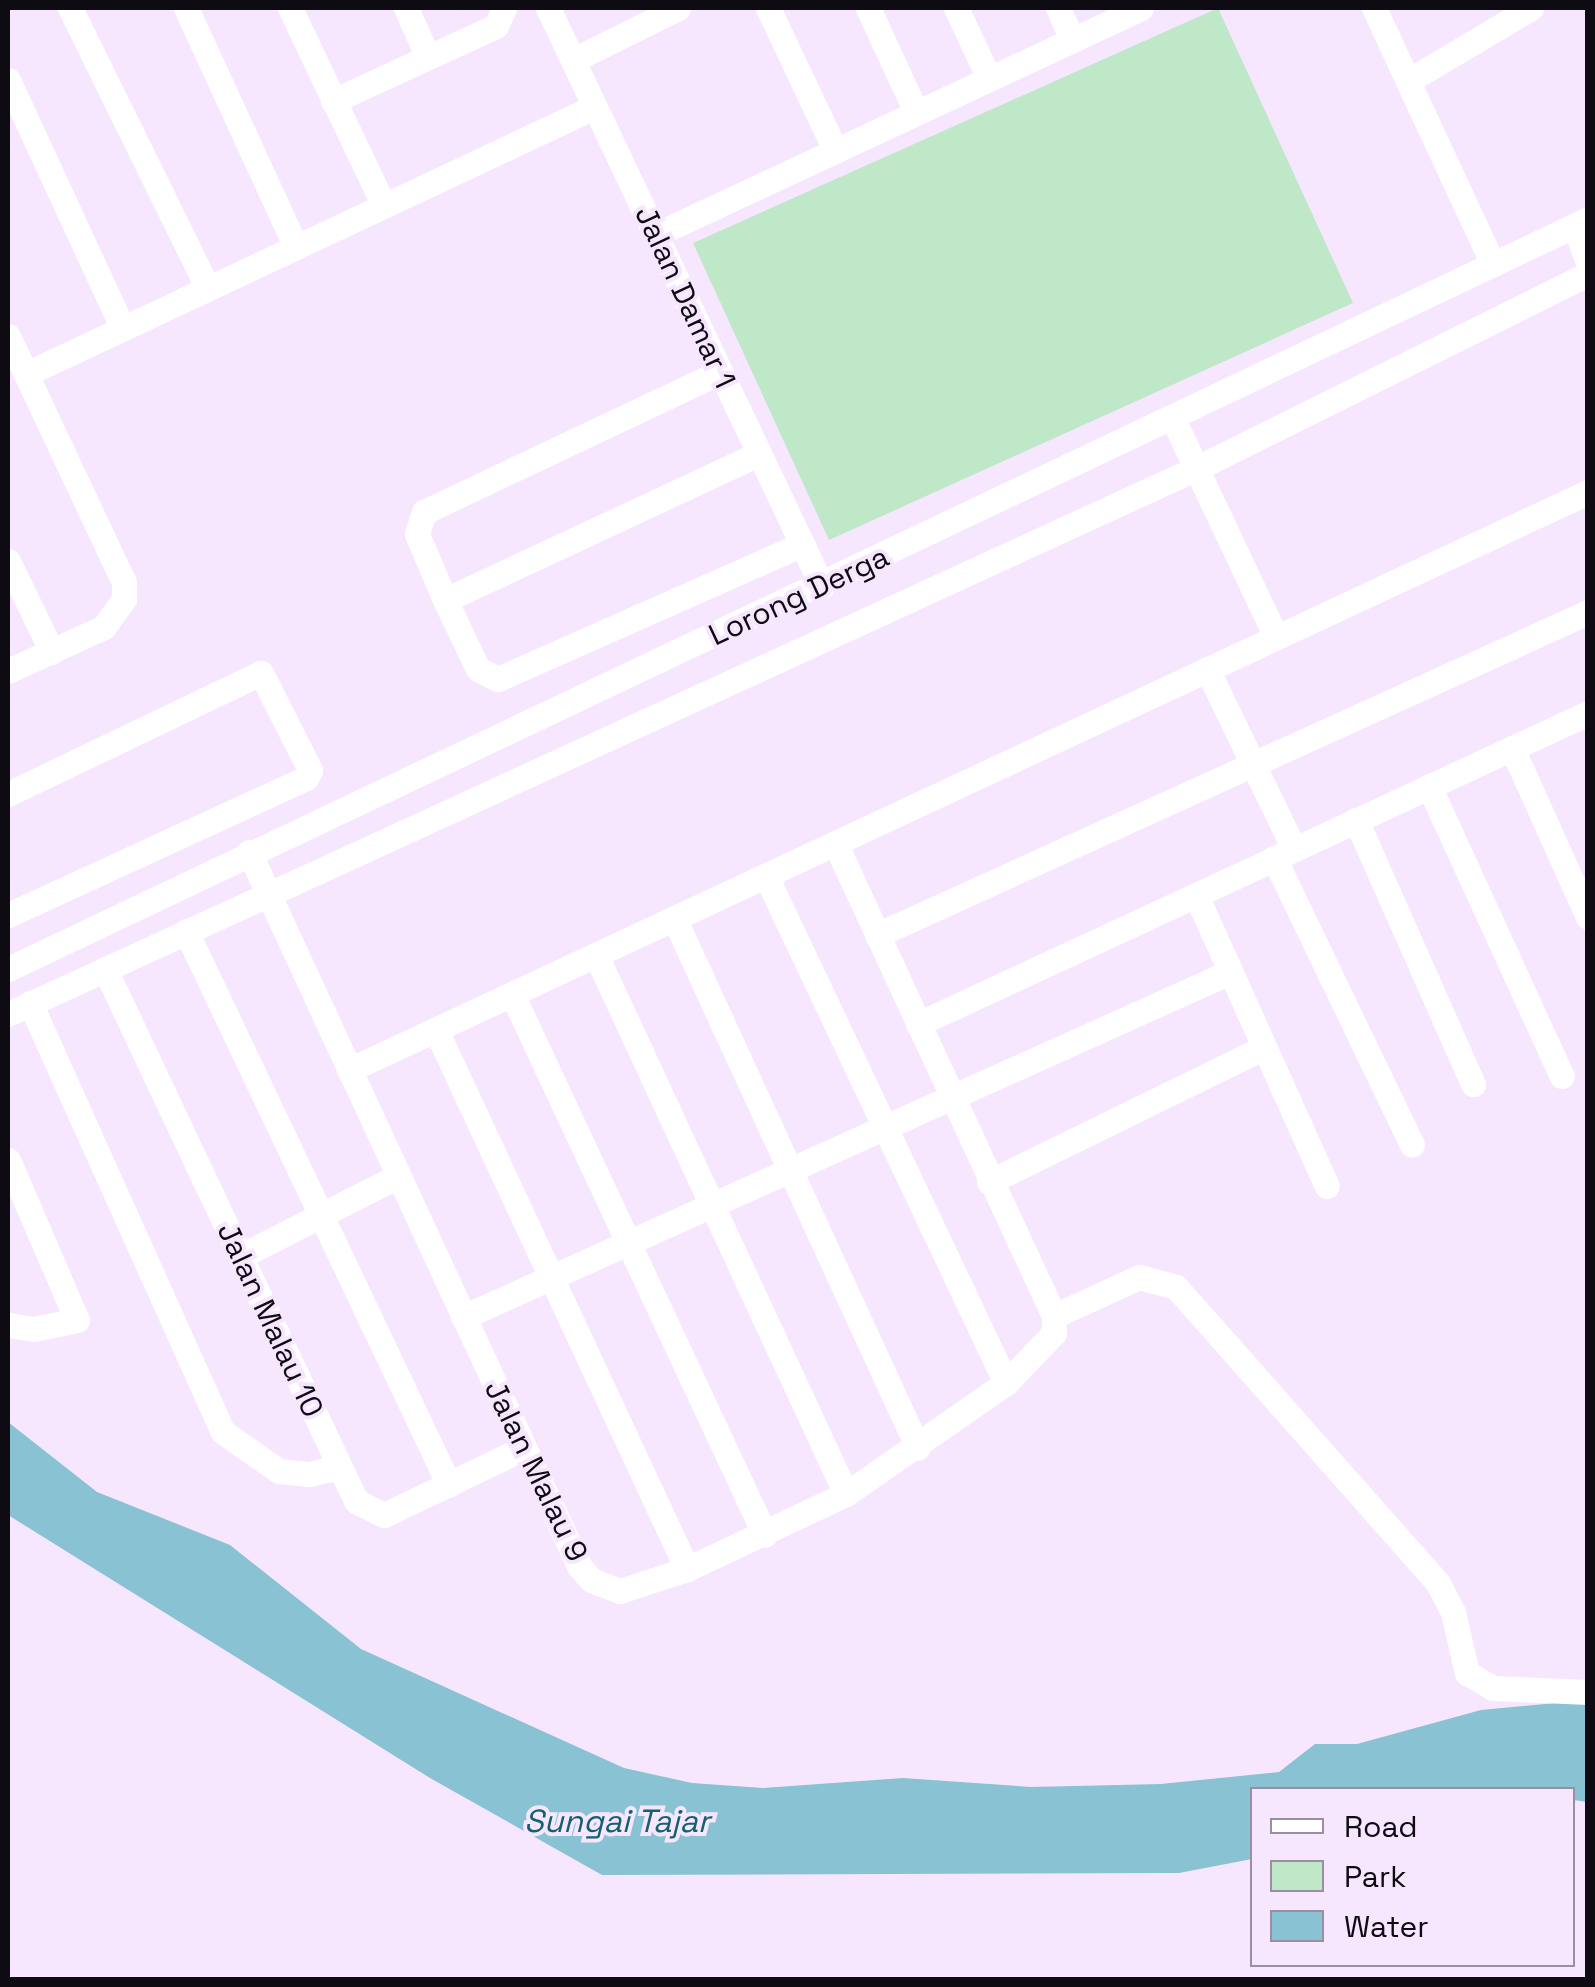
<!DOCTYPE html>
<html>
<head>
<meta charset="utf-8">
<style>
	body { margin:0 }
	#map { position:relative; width:1595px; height:1987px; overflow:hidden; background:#f6e7fe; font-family:"Space Grotesk",sans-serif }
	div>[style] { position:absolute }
	.green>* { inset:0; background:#bfe8c8 }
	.water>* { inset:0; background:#89c2d2 }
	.minor>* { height:25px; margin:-12.5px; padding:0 12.5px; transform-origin:12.5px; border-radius:12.5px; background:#fff }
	span { translate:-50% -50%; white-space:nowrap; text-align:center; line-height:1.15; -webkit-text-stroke:8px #f6e7fe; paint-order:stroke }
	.street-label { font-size:30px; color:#0f0b12 }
	.water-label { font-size:32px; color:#146071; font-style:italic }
	.frame { position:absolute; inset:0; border:10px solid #0f0b12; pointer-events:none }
	.legend { position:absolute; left:1250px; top:1787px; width:325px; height:180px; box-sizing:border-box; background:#f6e7fe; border:2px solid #9a8fa0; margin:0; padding:12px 18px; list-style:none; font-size:30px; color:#0f0b12 }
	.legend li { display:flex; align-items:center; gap:20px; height:50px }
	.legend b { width:50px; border:2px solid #9a8fa0 }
</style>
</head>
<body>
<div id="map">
	<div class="green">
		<i style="clip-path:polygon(1218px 8px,1353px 303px,829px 540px,693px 243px)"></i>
	</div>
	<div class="water">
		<i style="clip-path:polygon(8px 1422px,97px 1492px,230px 1545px,361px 1649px,624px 1768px,692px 1783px,763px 1788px,903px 1778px,1031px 1787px,1161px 1784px,1279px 1772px,1315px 1744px,1357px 1744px,1481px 1710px,1587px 1700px,1587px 1802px,1573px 1800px,1572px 1790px,1252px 1790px,1252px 1859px,1179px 1873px,602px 1875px,430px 1778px,8px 1515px)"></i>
	</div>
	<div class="minor">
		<i style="left:70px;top:8px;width:312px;rotate:63.8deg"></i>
		<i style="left:186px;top:8px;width:263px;rotate:65.3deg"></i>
		<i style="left:290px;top:8px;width:219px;rotate:64.6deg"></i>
		<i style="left:406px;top:8px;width:51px;rotate:65.9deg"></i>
		<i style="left:548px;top:8px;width:640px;rotate:64.64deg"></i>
		<i style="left:768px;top:8px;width:157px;rotate:64.7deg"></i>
		<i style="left:868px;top:8px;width:115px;rotate:65.2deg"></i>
		<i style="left:956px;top:8px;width:77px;rotate:64.8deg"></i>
		<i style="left:1058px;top:8px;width:35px;rotate:66deg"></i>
		<i style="left:1374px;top:8px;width:282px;rotate:65.1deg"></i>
		<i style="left:573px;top:60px;width:117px;rotate:-26.3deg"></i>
		<i style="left:8px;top:80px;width:274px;rotate:65.2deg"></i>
		<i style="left:1408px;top:81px;width:143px;rotate:-30.7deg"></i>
		<i style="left:333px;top:101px;width:179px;rotate:-24.7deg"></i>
		<i style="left:496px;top:26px;width:20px;rotate:-66deg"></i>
		<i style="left:1575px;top:227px;width:37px;rotate:70deg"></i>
		<i style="left:657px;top:234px;width:534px;rotate:-25.03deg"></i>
		<i style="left:8px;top:336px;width:272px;rotate:64.8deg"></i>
		<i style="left:124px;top:582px;width:17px;rotate:90deg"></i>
		<i style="left:124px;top:599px;width:34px;rotate:126deg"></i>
		<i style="left:104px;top:627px;width:106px;rotate:155.4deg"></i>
		<i style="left:720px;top:372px;width:327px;rotate:154.7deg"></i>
		<i style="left:424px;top:512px;width:23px;rotate:108deg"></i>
		<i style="left:417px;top:534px;width:72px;rotate:67deg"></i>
		<i style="left:445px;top:600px;width:76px;rotate:64.4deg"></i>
		<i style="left:478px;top:669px;width:22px;rotate:27deg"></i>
		<i style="left:498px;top:679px;width:333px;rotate:-23.9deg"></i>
		<i style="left:26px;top:374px;width:628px;rotate:-25.18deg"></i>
		<i style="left:1173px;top:419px;width:241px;rotate:64.7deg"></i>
		<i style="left:8px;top:561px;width:101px;rotate:64.2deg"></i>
		<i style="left:445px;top:600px;width:345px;rotate:-25deg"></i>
		<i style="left:1207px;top:669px;width:200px;rotate:64.2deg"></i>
		<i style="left:1512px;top:748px;width:185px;rotate:65.8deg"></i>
		<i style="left:1429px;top:786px;width:319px;rotate:65.4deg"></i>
		<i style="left:8px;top:794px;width:280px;rotate:-25.6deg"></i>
		<i style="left:261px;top:673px;width:109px;rotate:63.2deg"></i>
		<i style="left:310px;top:770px;width:9px;rotate:117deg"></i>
		<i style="left:306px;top:778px;width:328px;rotate:155.3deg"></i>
		<i style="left:1356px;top:820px;width:289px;rotate:66.1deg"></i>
		<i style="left:249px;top:852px;width:787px;rotate:65.19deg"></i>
		<i style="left:579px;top:1566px;width:18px;rotate:49deg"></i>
		<i style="left:591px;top:1580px;width:31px;rotate:21deg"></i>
		<i style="left:620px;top:1591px;width:71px;rotate:-18.2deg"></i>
		<i style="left:687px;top:1569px;width:176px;rotate:-25.3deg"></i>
		<i style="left:846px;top:1494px;width:195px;rotate:-34.8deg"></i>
		<i style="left:1006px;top:1383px;width:69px;rotate:-46.2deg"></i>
		<i style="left:1054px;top:1333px;width:17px;rotate:-90deg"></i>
		<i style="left:1054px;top:1316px;width:521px;rotate:-114.84deg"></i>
		<i style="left:1274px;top:858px;width:318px;rotate:64.3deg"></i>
		<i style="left:766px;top:876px;width:561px;rotate:64.67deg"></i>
		<i style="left:1196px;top:895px;width:319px;rotate:65.8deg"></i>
		<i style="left:674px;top:918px;width:583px;rotate:65.28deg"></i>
		<i style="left:186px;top:931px;width:613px;rotate:64.6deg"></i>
		<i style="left:877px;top:935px;width:781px;rotate:-24.43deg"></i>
		<i style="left:596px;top:955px;width:594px;rotate:65.12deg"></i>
		<i style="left:8px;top:969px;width:1749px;rotate:-25.39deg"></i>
		<i style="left:105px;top:969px;width:588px;rotate:64.74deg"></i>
		<i style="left:356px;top:1501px;width:31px;rotate:27deg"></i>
		<i style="left:384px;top:1515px;width:155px;rotate:-25.6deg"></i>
		<i style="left:512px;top:994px;width:597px;rotate:64.94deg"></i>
		<i style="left:30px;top:1003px;width:470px;rotate:65.8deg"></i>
		<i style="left:223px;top:1432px;width:68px;rotate:34.9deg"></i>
		<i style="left:279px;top:1471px;width:30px;rotate:6deg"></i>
		<i style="left:309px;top:1474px;width:31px;rotate:-13deg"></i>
		<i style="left:8px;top:1014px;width:1308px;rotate:-24.67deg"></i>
		<i style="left:1197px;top:468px;width:436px;rotate:-26.4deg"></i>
		<i style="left:918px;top:1024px;width:739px;rotate:-24.9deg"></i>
		<i style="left:436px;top:1030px;width:595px;rotate:65.03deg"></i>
		<i style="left:349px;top:1070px;width:1367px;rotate:-25.01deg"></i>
		<i style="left:8px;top:1160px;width:174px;rotate:66.7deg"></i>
		<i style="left:77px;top:1320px;width:44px;rotate:168.2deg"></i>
		<i style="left:34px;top:1329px;width:26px;rotate:-171deg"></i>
		<i style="left:989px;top:1182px;width:306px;rotate:-26.1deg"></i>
		<i style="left:241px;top:1256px;width:176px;rotate:-27deg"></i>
		<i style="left:1054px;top:1316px;width:94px;rotate:-24.6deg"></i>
		<i style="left:1139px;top:1277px;width:38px;rotate:15deg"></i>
		<i style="left:1176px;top:1287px;width:395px;rotate:48.5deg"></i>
		<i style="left:1438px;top:1583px;width:33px;rotate:63deg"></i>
		<i style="left:1453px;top:1612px;width:63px;rotate:77.1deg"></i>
		<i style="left:1467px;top:1673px;width:30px;rotate:30deg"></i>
		<i style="left:1493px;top:1688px;width:95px;rotate:2.4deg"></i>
		<i style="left:463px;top:1317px;width:841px;rotate:-24.22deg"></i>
	</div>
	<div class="street-label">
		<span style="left:685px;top:297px;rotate:65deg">Jalan Damar 1</span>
		<span style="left:799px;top:596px;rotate:-25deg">Lorong Derga</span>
		<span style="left:270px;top:1320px;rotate:65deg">Jalan Malau 10</span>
		<span style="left:536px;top:1471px;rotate:64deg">Jalan Malau 9</span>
	</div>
	<div class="water-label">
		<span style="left:617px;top:1821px">Sungai Tajar</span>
	</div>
	<div class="frame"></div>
	<ul class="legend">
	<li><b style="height:12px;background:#fff"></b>Road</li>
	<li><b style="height:28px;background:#bfe8c8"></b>Park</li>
	<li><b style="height:28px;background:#89c2d2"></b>Water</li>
	</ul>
</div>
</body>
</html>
